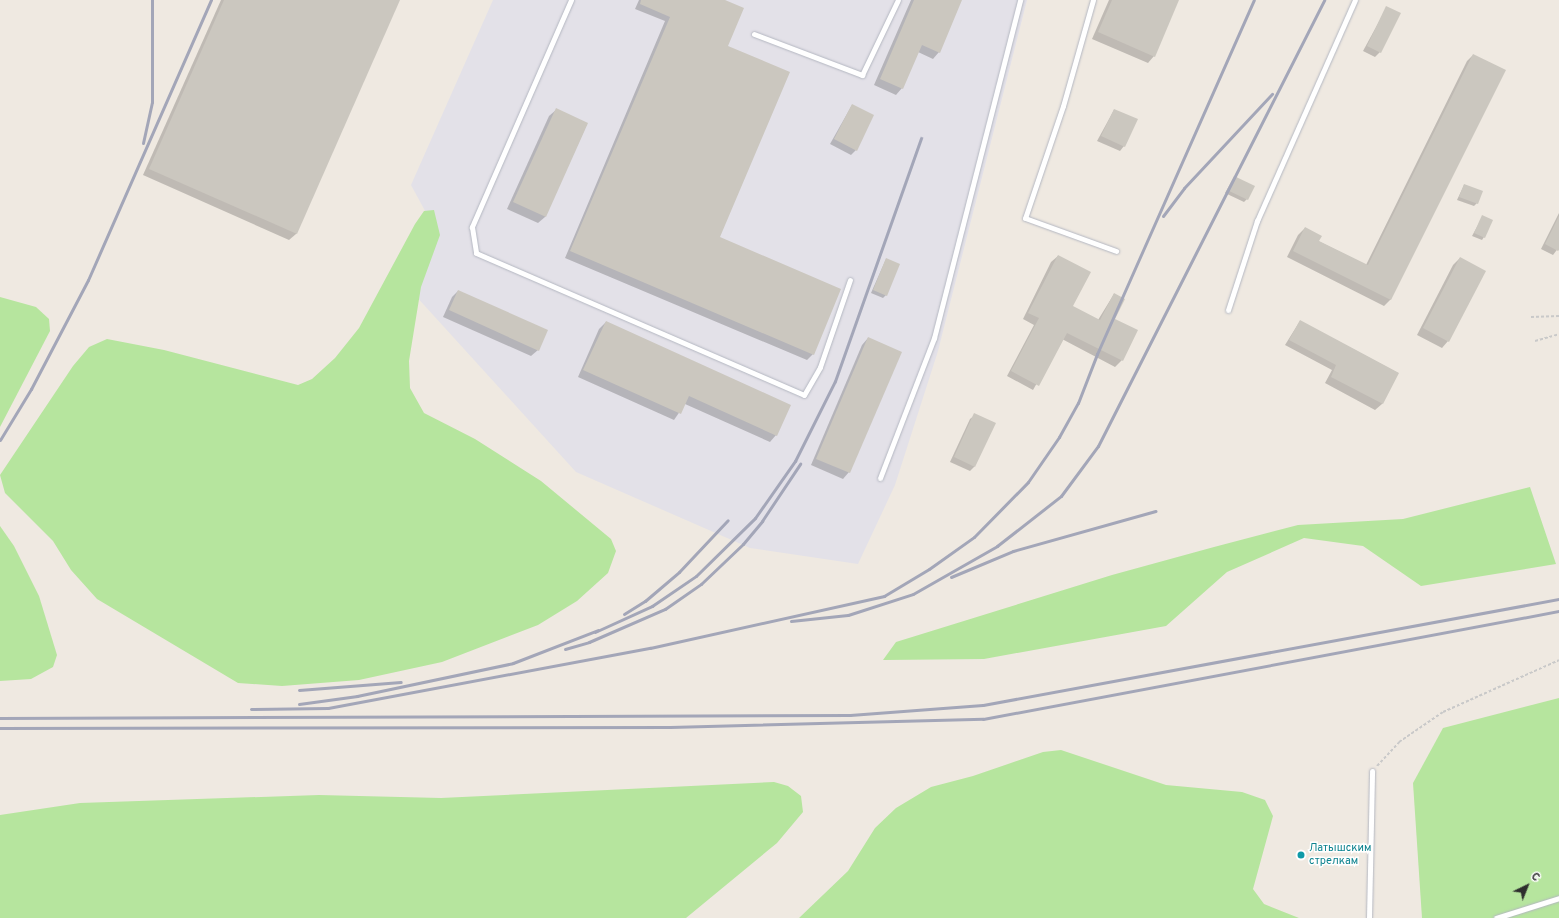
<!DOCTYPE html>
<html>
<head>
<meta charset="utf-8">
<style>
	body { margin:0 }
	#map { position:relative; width:1559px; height:918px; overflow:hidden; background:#efe9e1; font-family:Overpass,sans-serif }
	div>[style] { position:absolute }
	.industrial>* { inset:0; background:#e3e1e8 }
	.green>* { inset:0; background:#b6e59e }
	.shadow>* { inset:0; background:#0003 }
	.building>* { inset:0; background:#cbc7bf }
	.path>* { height:2px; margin-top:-1px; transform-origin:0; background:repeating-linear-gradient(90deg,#c9c9c9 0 3px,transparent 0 5px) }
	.roads { filter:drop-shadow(0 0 1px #b4b7c1) drop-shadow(0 0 1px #b4b7c1) }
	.lane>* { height:5px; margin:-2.5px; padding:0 2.5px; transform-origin:2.5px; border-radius:2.5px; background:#fff }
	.rail>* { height:3px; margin:-1.5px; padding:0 1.5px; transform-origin:1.5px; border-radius:1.5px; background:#a3a6b8 }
	.dots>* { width:11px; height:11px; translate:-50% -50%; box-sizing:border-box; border:2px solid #fff; border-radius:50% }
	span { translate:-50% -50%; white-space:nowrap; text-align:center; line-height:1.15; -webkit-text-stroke:3px #fff; paint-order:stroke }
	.culture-label { font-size:11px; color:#0d838f }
	.left { translate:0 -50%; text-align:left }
	.north { position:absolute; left:1507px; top:866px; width:40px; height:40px; -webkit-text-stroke:3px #fff; paint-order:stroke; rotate:43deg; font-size:11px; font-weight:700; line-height:16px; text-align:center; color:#2e2e2e }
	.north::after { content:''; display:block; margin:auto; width:14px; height:18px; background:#2e2e2e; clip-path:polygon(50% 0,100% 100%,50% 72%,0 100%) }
</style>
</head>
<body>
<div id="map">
	<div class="industrial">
		<i style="clip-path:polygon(493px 0,1027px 0,938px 351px,895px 485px,858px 564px,750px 548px,576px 472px,414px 294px,436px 231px,411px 185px)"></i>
	</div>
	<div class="green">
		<i style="clip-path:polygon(434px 210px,440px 235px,421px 287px,409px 361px,410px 388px,424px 413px,475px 439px,541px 481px,611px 539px,616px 551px,608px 573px,577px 601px,538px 625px,442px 662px,359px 680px,282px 686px,238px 683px,97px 599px,71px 570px,53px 541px,5px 493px,0 475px,73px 366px,89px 347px,107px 339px,164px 350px,298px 385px,312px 379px,335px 358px,359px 328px,415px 224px,424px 211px)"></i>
		<i style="clip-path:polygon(0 297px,36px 307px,49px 319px,50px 331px,0 427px)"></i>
		<i style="clip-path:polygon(1530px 487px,1556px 564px,1421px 586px,1363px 546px,1304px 538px,1227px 572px,1166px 626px,984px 659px,883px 660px,896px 642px,1112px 575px,1214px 547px,1298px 525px,1403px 519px)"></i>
		<i style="clip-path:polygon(0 526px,14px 546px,39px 596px,57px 655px,53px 667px,31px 679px,0 681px)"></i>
		<i style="clip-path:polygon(1559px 698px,1559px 918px,1422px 918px,1413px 783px,1443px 728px)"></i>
		<i style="clip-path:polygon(1061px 750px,1166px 785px,1242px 792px,1265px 800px,1273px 816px,1253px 889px,1264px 904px,1299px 918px,799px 918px,848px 871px,875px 828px,896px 808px,931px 787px,973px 776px,1043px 752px)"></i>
		<i style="clip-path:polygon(774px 782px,788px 786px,801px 796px,803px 812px,777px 843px,686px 918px,0 918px,0 815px,80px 803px,319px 795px,441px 798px)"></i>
	</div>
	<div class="shadow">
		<i style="clip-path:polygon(221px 0,399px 0,296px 234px,289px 240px,143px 175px)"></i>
		<i style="clip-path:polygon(639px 0,722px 0,727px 47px,718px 238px,813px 354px,807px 360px,565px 258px,665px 21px,635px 9px)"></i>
		<i style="clip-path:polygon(911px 0,961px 0,939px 52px,933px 59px,918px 52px,902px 88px,896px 95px,874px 85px)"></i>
		<i style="clip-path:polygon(1109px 0,1178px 0,1154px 56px,1148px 63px,1092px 39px)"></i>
		<i style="clip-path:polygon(1387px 7px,1380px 52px,1375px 57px,1363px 51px)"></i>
		<i style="clip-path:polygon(1473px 55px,1391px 299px,1384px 306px,1287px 257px,1298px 235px,1305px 228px,1318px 241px,1366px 265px,1467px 61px)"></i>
		<i style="clip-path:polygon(852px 105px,856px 150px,851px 155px,830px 144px)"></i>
		<i style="clip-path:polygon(556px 110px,587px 124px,545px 217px,538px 223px,507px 209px,549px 116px)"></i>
		<i style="clip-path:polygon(1114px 110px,1124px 146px,1120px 151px,1097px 141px)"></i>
		<i style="clip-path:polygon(1234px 177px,1247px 199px,1244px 202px,1225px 193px)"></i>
		<i style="clip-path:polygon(1464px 185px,1477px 203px,1474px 206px,1457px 200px)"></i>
		<i style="clip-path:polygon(1559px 213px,1559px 247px,1553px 255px,1541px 249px)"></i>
		<i style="clip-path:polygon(1483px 216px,1484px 237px,1482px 240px,1472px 236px)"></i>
		<i style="clip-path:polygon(1058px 256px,1072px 307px,1098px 320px,1114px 294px,1114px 319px,1122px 360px,1115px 367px,1062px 339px,1033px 390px,1007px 376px,1034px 325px,1023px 319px,1051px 262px)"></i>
		<i style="clip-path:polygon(1460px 258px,1448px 341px,1442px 348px,1417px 335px,1453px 265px)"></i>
		<i style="clip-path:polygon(886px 259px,886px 295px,883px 298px,871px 293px)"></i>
		<i style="clip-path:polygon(458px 291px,538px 350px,531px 356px,443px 317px,452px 297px)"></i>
		<i style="clip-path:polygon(1300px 321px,1398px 373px,1382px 404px,1375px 410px,1325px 383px,1332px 370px,1285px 345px)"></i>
		<i style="clip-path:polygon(606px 322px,776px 435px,770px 442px,685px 404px,674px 420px,578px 377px,599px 329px)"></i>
		<i style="clip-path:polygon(868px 338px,849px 472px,843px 479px,811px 465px,862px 345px)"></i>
		<i style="clip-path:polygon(975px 415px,994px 424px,974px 467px,970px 471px,950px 462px,970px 419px)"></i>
	</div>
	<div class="building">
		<i style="clip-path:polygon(224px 0,400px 0,297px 234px,149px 169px)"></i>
		<i style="clip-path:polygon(641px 0,725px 0,744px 8px,728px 46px,790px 72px,720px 237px,841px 289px,814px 355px,570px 251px,670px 17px,640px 4px)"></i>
		<i style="clip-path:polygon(914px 0,962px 0,940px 53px,922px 45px,903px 89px,880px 79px)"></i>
		<i style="clip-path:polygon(1112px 0,1179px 0,1155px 57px,1098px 32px)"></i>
		<i style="clip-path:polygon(1386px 6px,1401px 13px,1381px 53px,1367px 46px)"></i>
		<i style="clip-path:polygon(1473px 54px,1506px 70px,1391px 300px,1293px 251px,1305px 227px,1322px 236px,1319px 241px,1368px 265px)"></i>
		<i style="clip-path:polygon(852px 104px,874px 115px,857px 151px,834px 139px)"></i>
		<i style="clip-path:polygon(556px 108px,588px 123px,546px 217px,513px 202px)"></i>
		<i style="clip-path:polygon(1114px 109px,1138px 119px,1125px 147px,1101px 136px)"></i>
		<i style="clip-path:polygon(1234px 176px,1255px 186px,1248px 200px,1227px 190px)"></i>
		<i style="clip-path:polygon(1464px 184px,1483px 191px,1478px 204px,1459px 197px)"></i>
		<i style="clip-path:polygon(1482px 215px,1493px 220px,1485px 238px,1474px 233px)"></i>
		<i style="clip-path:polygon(1559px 216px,1559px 250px,1558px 251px,1545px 244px)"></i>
		<i style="clip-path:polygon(1058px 255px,1091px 272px,1073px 306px,1100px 320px,1114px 293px,1125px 299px,1115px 319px,1138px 330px,1123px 361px,1067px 333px,1039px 386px,1011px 371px,1039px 318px,1028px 313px)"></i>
		<i style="clip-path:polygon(1460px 257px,1486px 271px,1449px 342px,1423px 328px)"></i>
		<i style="clip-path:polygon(886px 258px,900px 264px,887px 296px,873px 290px)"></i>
		<i style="clip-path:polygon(458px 290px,548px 330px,539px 351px,449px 310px)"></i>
		<i style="clip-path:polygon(1300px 320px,1399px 373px,1383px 404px,1331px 377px,1336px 365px,1289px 340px)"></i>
		<i style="clip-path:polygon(606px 321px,791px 405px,777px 436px,689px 396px,681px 414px,583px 370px)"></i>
		<i style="clip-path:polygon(868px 337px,902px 352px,850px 473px,816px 459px)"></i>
		<i style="clip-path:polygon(974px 413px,996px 423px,975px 467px,954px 457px)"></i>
	</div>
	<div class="path">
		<i style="left:1531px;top:317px;width:28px;rotate:-2deg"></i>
		<i style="left:1535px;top:341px;width:25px;rotate:-16deg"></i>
		<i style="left:1377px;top:766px;width:33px;rotate:-47deg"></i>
		<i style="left:1399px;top:742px;width:53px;rotate:-34.3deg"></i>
		<i style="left:1443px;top:712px;width:127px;rotate:-24.1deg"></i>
	</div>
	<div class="roads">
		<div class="lane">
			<i style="left:571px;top:0;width:248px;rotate:113.6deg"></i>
			<i style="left:472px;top:227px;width:26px;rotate:81deg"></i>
			<i style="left:476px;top:253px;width:357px;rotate:23.4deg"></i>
			<i style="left:804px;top:395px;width:32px;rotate:-60deg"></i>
			<i style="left:820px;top:367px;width:92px;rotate:-71deg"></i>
			<i style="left:1093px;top:0;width:110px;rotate:105.8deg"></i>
			<i style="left:1063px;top:106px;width:118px;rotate:108.7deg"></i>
			<i style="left:1025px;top:218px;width:97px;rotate:19.9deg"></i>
			<i style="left:754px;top:34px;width:116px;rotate:20.8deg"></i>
			<i style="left:862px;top:75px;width:83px;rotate:-64.4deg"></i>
			<i style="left:1228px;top:310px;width:94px;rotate:-72deg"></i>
			<i style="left:1257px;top:221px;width:242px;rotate:-66.1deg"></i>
			<i style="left:880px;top:478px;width:150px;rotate:-68.9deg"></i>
			<i style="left:934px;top:338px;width:349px;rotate:-75.7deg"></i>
			<i style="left:1369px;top:918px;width:147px;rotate:-88.8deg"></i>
			<i style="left:1496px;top:918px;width:66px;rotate:-17.6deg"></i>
		</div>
	</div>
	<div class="rail">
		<i style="left:143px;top:143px;width:42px;rotate:-77.6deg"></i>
		<i style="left:152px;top:102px;width:102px;rotate:-90deg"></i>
		<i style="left:1163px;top:216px;width:35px;rotate:-53deg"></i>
		<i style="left:1184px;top:188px;width:129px;rotate:-46.9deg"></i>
		<i style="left:0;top:440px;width:60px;rotate:-58.7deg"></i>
		<i style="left:31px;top:389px;width:123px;rotate:-62.4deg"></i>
		<i style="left:88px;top:280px;width:306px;rotate:-66.3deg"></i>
		<i style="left:951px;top:577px;width:67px;rotate:-22.8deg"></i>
		<i style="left:1013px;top:551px;width:148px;rotate:-15.7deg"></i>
		<i style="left:624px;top:614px;width:25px;rotate:-32deg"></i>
		<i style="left:645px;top:601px;width:45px;rotate:-40.5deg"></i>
		<i style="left:679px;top:572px;width:71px;rotate:-46.7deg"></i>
		<i style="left:791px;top:621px;width:57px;rotate:-6deg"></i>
		<i style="left:848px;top:615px;width:68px;rotate:-17.9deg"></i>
		<i style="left:913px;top:594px;width:97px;rotate:-29.7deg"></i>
		<i style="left:997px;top:546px;width:81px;rotate:-38deg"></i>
		<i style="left:1061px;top:496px;width:62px;rotate:-53.5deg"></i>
		<i style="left:1098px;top:446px;width:500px;rotate:-63.1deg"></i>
		<i style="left:595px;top:632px;width:63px;rotate:-24.5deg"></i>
		<i style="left:652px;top:606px;width:53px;rotate:-34.3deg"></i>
		<i style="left:696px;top:576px;width:83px;rotate:-44.5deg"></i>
		<i style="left:755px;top:518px;width:70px;rotate:-54.9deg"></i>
		<i style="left:795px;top:461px;width:89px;rotate:-63.4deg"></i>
		<i style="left:835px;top:381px;width:258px;rotate:-70.5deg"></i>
		<i style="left:565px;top:649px;width:25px;rotate:-16deg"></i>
		<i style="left:589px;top:642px;width:83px;rotate:-23.5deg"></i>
		<i style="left:665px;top:609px;width:44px;rotate:-34.8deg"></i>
		<i style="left:701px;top:584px;width:58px;rotate:-43.6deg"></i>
		<i style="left:743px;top:544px;width:30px;rotate:-50deg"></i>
		<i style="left:762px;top:521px;width:69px;rotate:-56.3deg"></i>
		<i style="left:299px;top:690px;width:102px;rotate:-4.5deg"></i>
		<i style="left:299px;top:704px;width:59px;rotate:-7.9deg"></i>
		<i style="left:357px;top:696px;width:159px;rotate:-11.9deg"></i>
		<i style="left:513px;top:663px;width:91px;rotate:-21.2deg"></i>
		<i style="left:251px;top:709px;width:77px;rotate:-0.7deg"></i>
		<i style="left:328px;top:708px;width:328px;rotate:-10.6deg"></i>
		<i style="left:650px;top:648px;width:240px;rotate:-12.5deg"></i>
		<i style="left:884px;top:596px;width:52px;rotate:-31deg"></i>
		<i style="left:929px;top:569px;width:55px;rotate:-35.4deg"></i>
		<i style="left:974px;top:537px;width:77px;rotate:-45.5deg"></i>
		<i style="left:1028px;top:482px;width:55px;rotate:-55.4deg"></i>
		<i style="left:1059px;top:437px;width:39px;rotate:-61deg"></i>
		<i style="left:1078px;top:403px;width:53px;rotate:-68.8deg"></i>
		<i style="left:1097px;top:354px;width:387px;rotate:-66.1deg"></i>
		<i style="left:0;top:718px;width:850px;rotate:-0.2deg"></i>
		<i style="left:850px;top:715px;width:133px;rotate:-4.3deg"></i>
		<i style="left:983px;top:705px;width:586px;rotate:-10.43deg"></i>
		<i style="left:0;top:728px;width:670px;rotate:-0.09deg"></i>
		<i style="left:670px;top:727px;width:313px;rotate:-1.5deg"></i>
		<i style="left:983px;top:719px;width:586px;rotate:-10.62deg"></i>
	</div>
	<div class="dots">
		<i style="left:1301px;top:855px;background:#0f9aa8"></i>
	</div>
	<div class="culture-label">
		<span class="left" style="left:1309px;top:855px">Латышским<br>стрелкам</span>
	</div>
	<div class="north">С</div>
</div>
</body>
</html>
